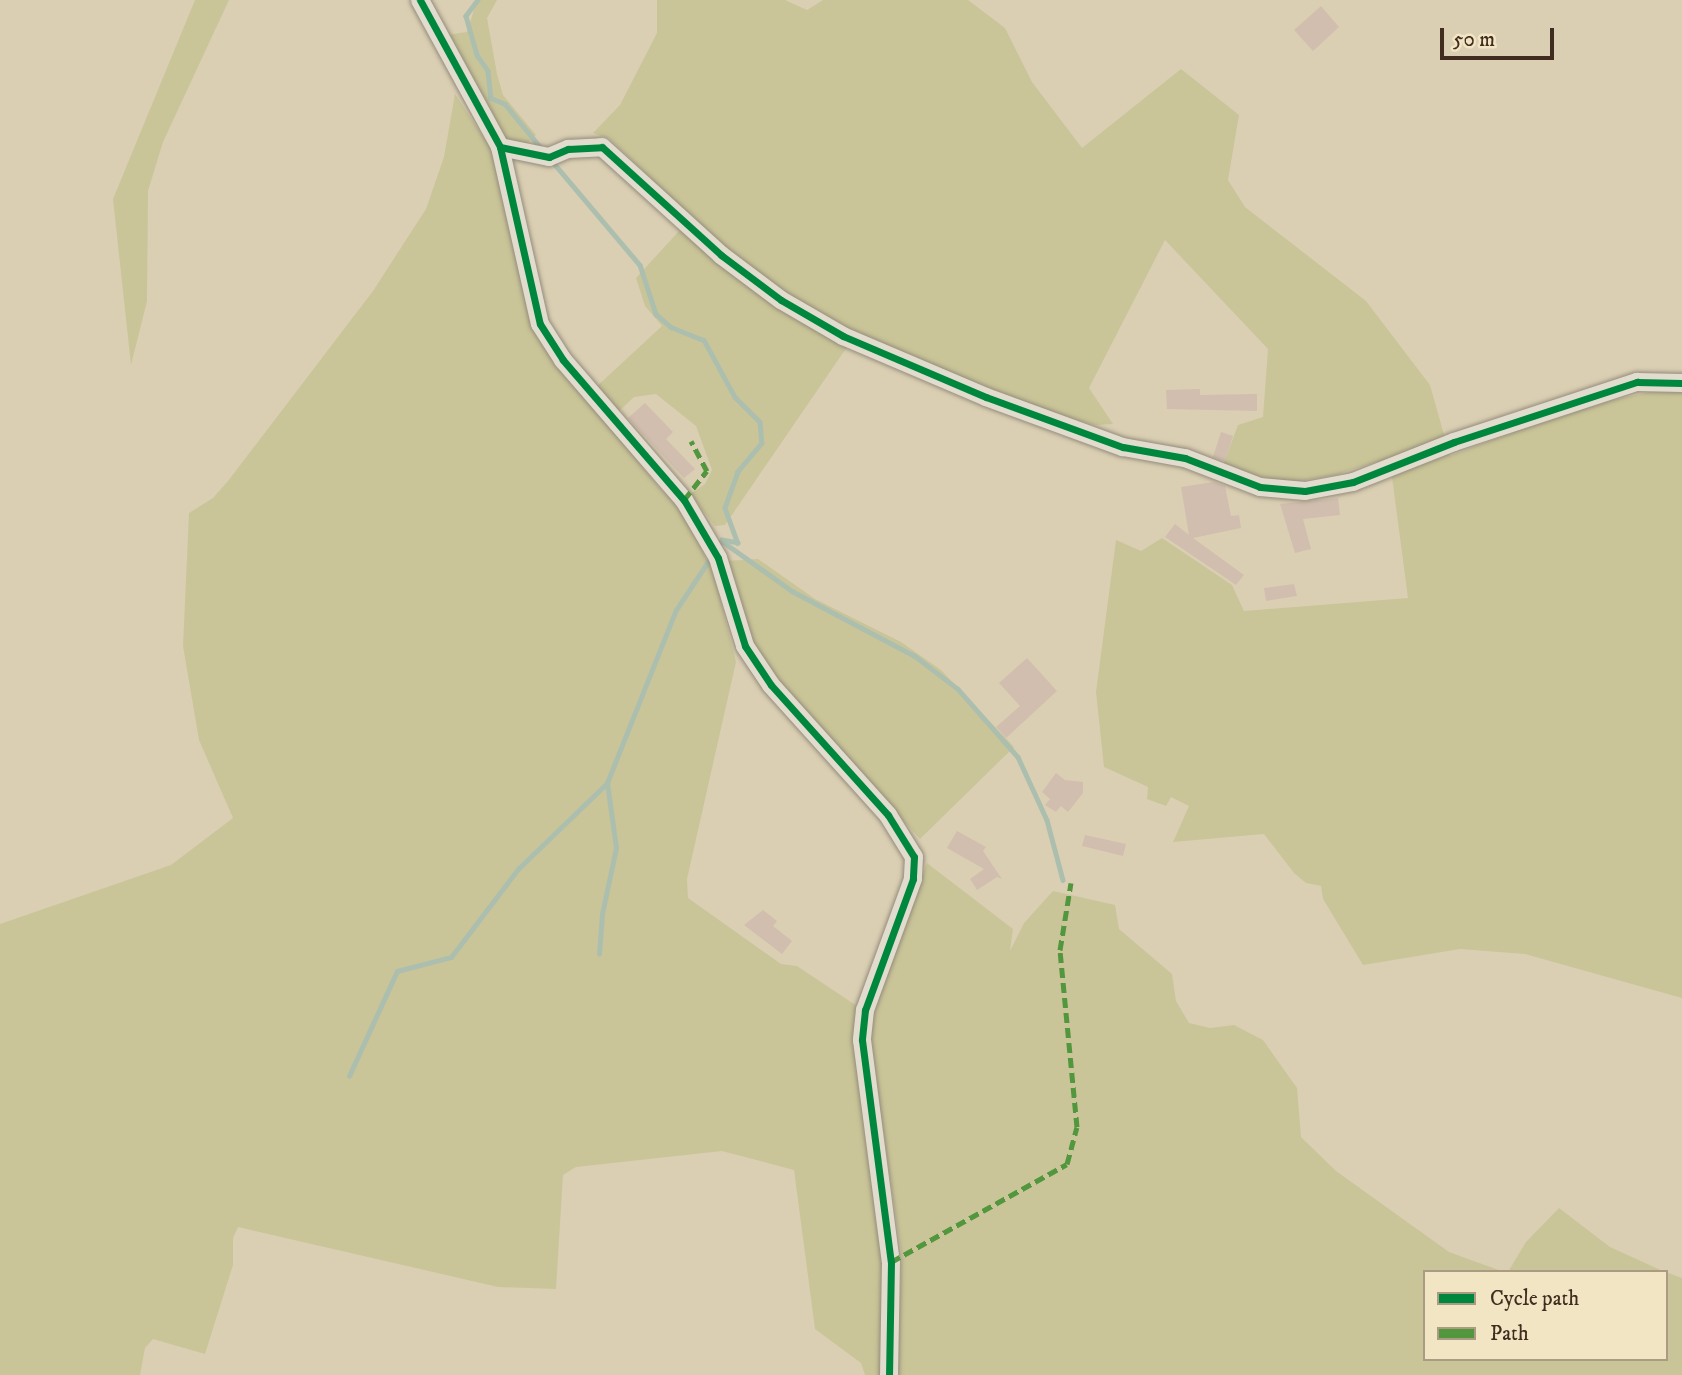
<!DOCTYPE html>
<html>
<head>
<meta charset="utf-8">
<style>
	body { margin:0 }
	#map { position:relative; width:1682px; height:1375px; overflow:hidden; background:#dacfb3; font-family:"IM FELL DW Pica",serif }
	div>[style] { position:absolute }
	.green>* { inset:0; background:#c9c598 }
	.stream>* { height:4.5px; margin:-2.25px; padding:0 2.25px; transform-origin:2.25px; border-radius:2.25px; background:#acbfaf }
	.building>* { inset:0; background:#d1beaf }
	.roads { filter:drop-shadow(0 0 2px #958c7b) drop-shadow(0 0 2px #958c7b) }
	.minor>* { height:18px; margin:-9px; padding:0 9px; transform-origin:9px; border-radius:9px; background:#e1dcce }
	.quiet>* { height:5px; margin-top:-2.5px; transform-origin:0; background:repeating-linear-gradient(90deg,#52963d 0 10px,transparent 0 15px) }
	.cycleway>* { height:7px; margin:-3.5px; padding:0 3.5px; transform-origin:3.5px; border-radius:3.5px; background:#00873e }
	span { translate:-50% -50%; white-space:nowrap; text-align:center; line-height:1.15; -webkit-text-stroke:7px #f1e5c4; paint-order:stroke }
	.legend { position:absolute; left:1423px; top:1270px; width:245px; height:91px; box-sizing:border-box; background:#f1e5c4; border:2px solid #aa9b82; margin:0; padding:9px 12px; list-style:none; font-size:21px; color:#402d1f }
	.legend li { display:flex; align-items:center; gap:14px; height:35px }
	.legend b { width:35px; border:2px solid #aa9b82 }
	.scale { position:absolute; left:1440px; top:28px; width:114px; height:32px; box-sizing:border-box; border:4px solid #402d1f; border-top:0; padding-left:9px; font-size:21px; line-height:24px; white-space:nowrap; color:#402d1f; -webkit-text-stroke:5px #f1e5c4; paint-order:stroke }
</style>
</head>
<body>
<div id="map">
	<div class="green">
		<i style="clip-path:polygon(195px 0,229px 0,163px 142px,148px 191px,147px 301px,131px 365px,113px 199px)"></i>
		<i style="clip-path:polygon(477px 0,497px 0,487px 18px,497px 74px,503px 95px,536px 135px,522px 148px,504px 143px,447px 35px,467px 32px)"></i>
		<i style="clip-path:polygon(657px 0,785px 0,807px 10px,823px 0,968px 0,1005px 28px,1032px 82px,1082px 148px,1181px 69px,1239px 115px,1228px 180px,1245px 207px,1366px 301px,1430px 385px,1450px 456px,1582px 407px,1650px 392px,1682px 391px,1682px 998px,1525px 954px,1460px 949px,1363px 965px,1323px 899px,1321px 886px,1306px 883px,1294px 873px,1264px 834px,1173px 842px,1189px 806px,1171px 797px,1166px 806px,1147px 799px,1148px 787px,1104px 767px,1096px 692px,1116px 540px,1141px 551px,1162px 538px,1232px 585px,1244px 611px,1408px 598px,1392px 477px,1376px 462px,1335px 475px,1288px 483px,1222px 468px,1238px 425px,1263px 417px,1268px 349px,1165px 240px,1089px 388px,1113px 424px,1096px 425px,1044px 412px,856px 334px,782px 294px,723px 247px,610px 139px,593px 133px,620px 105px,657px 33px)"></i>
		<i style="clip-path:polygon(455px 94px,494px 153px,521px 274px,600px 414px,660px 489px,679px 505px,714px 574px,736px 662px,687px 879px,688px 898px,781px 964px,797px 966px,857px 1006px,856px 1042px,886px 1254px,880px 1375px,865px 1375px,861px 1363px,815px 1329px,794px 1170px,722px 1151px,576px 1167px,563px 1175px,556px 1289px,498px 1287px,238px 1227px,233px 1238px,233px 1265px,205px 1354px,153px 1339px,145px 1348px,140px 1375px,0 1375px,0 924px,171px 865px,233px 818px,199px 740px,183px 646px,189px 513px,213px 498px,228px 481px,373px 291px,426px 209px,444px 157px)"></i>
		<i style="clip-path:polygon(680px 230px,730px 270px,847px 347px,725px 525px,715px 526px,690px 494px,705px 484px,712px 470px,696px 426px,656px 394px,634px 397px,617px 413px,595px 388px,662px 326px,645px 306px,636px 278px)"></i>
		<i style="clip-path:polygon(758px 559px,815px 599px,901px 642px,941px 670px,1014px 747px,920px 839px,780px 686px,741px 622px,725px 561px)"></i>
		<i style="clip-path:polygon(927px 863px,1013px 929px,1010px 951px,1024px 923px,1053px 891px,1115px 905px,1119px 929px,1172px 974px,1176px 1001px,1189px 1023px,1210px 1028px,1234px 1025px,1263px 1040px,1297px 1088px,1301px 1137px,1336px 1171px,1449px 1252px,1504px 1272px,1425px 1272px,1425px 1359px,1666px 1359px,1666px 1272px,1682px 1278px,1682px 1375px,897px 1375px,902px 1257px,870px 1043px,872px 1012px)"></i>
		<i style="clip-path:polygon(1559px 1208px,1610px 1247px,1665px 1272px,1508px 1272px,1526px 1242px)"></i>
	</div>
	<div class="stream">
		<i style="left:478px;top:0;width:20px;rotate:127deg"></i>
		<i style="left:466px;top:16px;width:41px;rotate:74.2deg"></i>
		<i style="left:477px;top:55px;width:19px;rotate:55deg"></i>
		<i style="left:488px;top:71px;width:27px;rotate:84deg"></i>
		<i style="left:491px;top:98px;width:15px;rotate:23deg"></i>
		<i style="left:505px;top:104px;width:58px;rotate:50.6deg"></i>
		<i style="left:552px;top:161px;width:136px;rotate:49.8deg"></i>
		<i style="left:640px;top:265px;width:52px;rotate:71.9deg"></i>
		<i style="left:656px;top:314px;width:20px;rotate:41deg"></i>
		<i style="left:671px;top:327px;width:35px;rotate:22deg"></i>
		<i style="left:704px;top:340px;width:65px;rotate:61.5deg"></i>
		<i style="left:735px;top:397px;width:35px;rotate:45deg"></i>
		<i style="left:760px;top:422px;width:21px;rotate:85deg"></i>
		<i style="left:762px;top:443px;width:38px;rotate:130deg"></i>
		<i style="left:738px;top:472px;width:38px;rotate:110deg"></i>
		<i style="left:725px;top:508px;width:37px;rotate:70deg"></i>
		<i style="left:738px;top:543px;width:16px;rotate:-169deg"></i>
		<i style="left:722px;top:540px;width:8px;rotate:120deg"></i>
		<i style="left:722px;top:541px;width:86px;rotate:35.5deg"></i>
		<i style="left:792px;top:591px;width:139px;rotate:27.9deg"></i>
		<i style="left:915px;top:656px;width:54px;rotate:37.5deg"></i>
		<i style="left:958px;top:689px;width:91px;rotate:48.6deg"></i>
		<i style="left:1018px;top:757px;width:69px;rotate:65.3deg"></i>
		<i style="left:1047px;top:820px;width:62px;rotate:75.1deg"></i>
		<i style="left:599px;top:954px;width:40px;rotate:-85.7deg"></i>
		<i style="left:602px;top:914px;width:67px;rotate:-78deg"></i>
		<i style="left:616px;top:848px;width:66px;rotate:-97.9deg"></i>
		<i style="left:349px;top:1076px;width:115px;rotate:-65.4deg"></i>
		<i style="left:397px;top:971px;width:56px;rotate:-14.5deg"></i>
		<i style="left:451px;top:957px;width:111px;rotate:-52.7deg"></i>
		<i style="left:518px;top:869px;width:124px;rotate:-44deg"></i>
		<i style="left:607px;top:783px;width:186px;rotate:-68.3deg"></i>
		<i style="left:676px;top:610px;width:64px;rotate:-56.6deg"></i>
	</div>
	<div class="building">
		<i style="clip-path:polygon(1321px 6px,1339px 27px,1313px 51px,1294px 30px)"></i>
		<i style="clip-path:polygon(1200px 389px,1200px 395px,1257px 394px,1257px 411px,1167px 409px,1166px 390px)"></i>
		<i style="clip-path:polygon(645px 403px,673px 432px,666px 439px,695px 469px,684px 478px,628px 418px)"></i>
		<i style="clip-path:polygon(1221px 432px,1233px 436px,1225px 461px,1213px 457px)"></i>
		<i style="clip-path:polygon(1214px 482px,1225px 486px,1231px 516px,1239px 515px,1241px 528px,1193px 538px,1244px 575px,1236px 585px,1165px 537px,1175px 524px,1189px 535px,1181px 487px)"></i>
		<i style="clip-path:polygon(1338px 498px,1340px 515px,1303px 519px,1311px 549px,1295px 553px,1280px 504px)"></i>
		<i style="clip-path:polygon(1294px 584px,1297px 596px,1266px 601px,1264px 588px)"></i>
		<i style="clip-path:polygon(1027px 658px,1057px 691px,1006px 738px,996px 727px,1020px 706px,999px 683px)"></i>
		<i style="clip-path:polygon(1056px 773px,1065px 780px,1083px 782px,1083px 793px,1068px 812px,1061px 806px,1056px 812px,1045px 805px,1050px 799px,1042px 792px)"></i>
		<i style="clip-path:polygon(957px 831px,986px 847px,983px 851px,1002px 879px,997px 877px,977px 890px,970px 879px,984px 869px,947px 848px)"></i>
		<i style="clip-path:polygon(1085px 835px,1126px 844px,1123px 856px,1082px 846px)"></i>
		<i style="clip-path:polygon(763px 910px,777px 921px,773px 926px,792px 941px,782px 954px,744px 925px)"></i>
	</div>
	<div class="roads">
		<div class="minor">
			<i style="left:420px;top:0;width:167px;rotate:61.4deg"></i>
			<i style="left:500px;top:147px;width:181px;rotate:77.3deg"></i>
			<i style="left:540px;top:324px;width:43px;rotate:57.4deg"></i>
			<i style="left:563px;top:360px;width:185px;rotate:49.2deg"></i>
			<i style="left:684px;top:500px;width:67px;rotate:59.6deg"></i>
			<i style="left:718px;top:558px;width:92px;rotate:72.9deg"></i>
			<i style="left:745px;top:646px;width:47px;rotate:56.3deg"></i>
			<i style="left:771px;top:685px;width:175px;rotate:48deg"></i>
			<i style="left:888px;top:815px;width:49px;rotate:58.2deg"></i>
			<i style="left:914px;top:857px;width:22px;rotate:93deg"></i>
			<i style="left:913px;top:879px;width:140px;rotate:110.1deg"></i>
			<i style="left:865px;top:1010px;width:30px;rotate:96deg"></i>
			<i style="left:862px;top:1040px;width:224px;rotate:82.6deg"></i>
			<i style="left:891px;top:1262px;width:113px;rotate:91deg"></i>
			<i style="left:500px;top:147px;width:50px;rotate:11.5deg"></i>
			<i style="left:549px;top:157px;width:21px;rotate:-23deg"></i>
			<i style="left:568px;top:149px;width:34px;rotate:-3deg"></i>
			<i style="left:602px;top:147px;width:161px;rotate:42.2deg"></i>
			<i style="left:721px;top:255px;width:75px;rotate:36.9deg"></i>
			<i style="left:781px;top:300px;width:72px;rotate:30.1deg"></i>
			<i style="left:843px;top:336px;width:155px;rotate:23.1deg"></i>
			<i style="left:986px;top:397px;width:146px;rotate:20.1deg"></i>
			<i style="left:1123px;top:447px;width:63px;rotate:10.1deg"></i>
			<i style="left:1185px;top:458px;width:80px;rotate:21.1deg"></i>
			<i style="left:1260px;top:487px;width:45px;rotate:5.1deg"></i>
			<i style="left:1305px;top:491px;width:49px;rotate:-10.6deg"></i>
			<i style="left:1353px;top:482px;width:109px;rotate:-21.6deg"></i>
			<i style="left:1454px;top:442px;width:193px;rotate:-18.2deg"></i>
			<i style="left:1637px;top:382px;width:45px;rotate:1.3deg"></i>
		</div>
	</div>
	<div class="quiet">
		<i style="left:684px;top:500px;width:37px;rotate:-52deg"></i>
		<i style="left:707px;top:471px;width:34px;rotate:-118deg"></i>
		<i style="left:891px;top:1262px;width:201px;rotate:-29.1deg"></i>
		<i style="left:1067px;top:1164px;width:38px;rotate:-75deg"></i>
		<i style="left:1077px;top:1127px;width:178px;rotate:-95.5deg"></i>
		<i style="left:1060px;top:950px;width:68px;rotate:-80.7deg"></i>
	</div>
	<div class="cycleway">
		<i style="left:420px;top:0;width:167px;rotate:61.4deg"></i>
		<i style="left:500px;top:147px;width:181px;rotate:77.3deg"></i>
		<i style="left:540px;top:324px;width:43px;rotate:57.4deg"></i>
		<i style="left:563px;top:360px;width:185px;rotate:49.2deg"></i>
		<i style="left:684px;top:500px;width:67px;rotate:59.6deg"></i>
		<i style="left:718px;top:558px;width:92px;rotate:72.9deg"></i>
		<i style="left:745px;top:646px;width:47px;rotate:56.3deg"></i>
		<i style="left:771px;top:685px;width:175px;rotate:48deg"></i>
		<i style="left:888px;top:815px;width:49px;rotate:58.2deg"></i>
		<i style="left:914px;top:857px;width:22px;rotate:93deg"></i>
		<i style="left:913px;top:879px;width:140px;rotate:110.1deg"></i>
		<i style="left:865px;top:1010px;width:30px;rotate:96deg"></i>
		<i style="left:862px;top:1040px;width:224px;rotate:82.6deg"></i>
		<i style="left:891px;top:1262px;width:113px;rotate:91deg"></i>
		<i style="left:500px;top:147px;width:50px;rotate:11.5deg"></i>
		<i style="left:549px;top:157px;width:21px;rotate:-23deg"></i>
		<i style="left:568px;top:149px;width:34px;rotate:-3deg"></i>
		<i style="left:602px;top:147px;width:161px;rotate:42.2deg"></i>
		<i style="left:721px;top:255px;width:75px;rotate:36.9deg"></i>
		<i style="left:781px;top:300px;width:72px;rotate:30.1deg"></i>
		<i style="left:843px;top:336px;width:155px;rotate:23.1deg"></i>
		<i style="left:986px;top:397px;width:146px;rotate:20.1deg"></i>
		<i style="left:1123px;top:447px;width:63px;rotate:10.1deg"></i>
		<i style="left:1185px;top:458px;width:80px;rotate:21.1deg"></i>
		<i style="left:1260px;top:487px;width:45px;rotate:5.1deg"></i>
		<i style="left:1305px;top:491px;width:49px;rotate:-10.6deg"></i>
		<i style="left:1353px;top:482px;width:109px;rotate:-21.6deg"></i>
		<i style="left:1454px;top:442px;width:193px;rotate:-18.2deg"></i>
		<i style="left:1637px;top:382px;width:45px;rotate:1.3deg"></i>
	</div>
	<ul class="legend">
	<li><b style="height:9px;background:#00873e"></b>Cycle path</li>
	<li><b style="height:9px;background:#52963d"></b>Path</li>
	</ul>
	<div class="scale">50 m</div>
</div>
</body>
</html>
